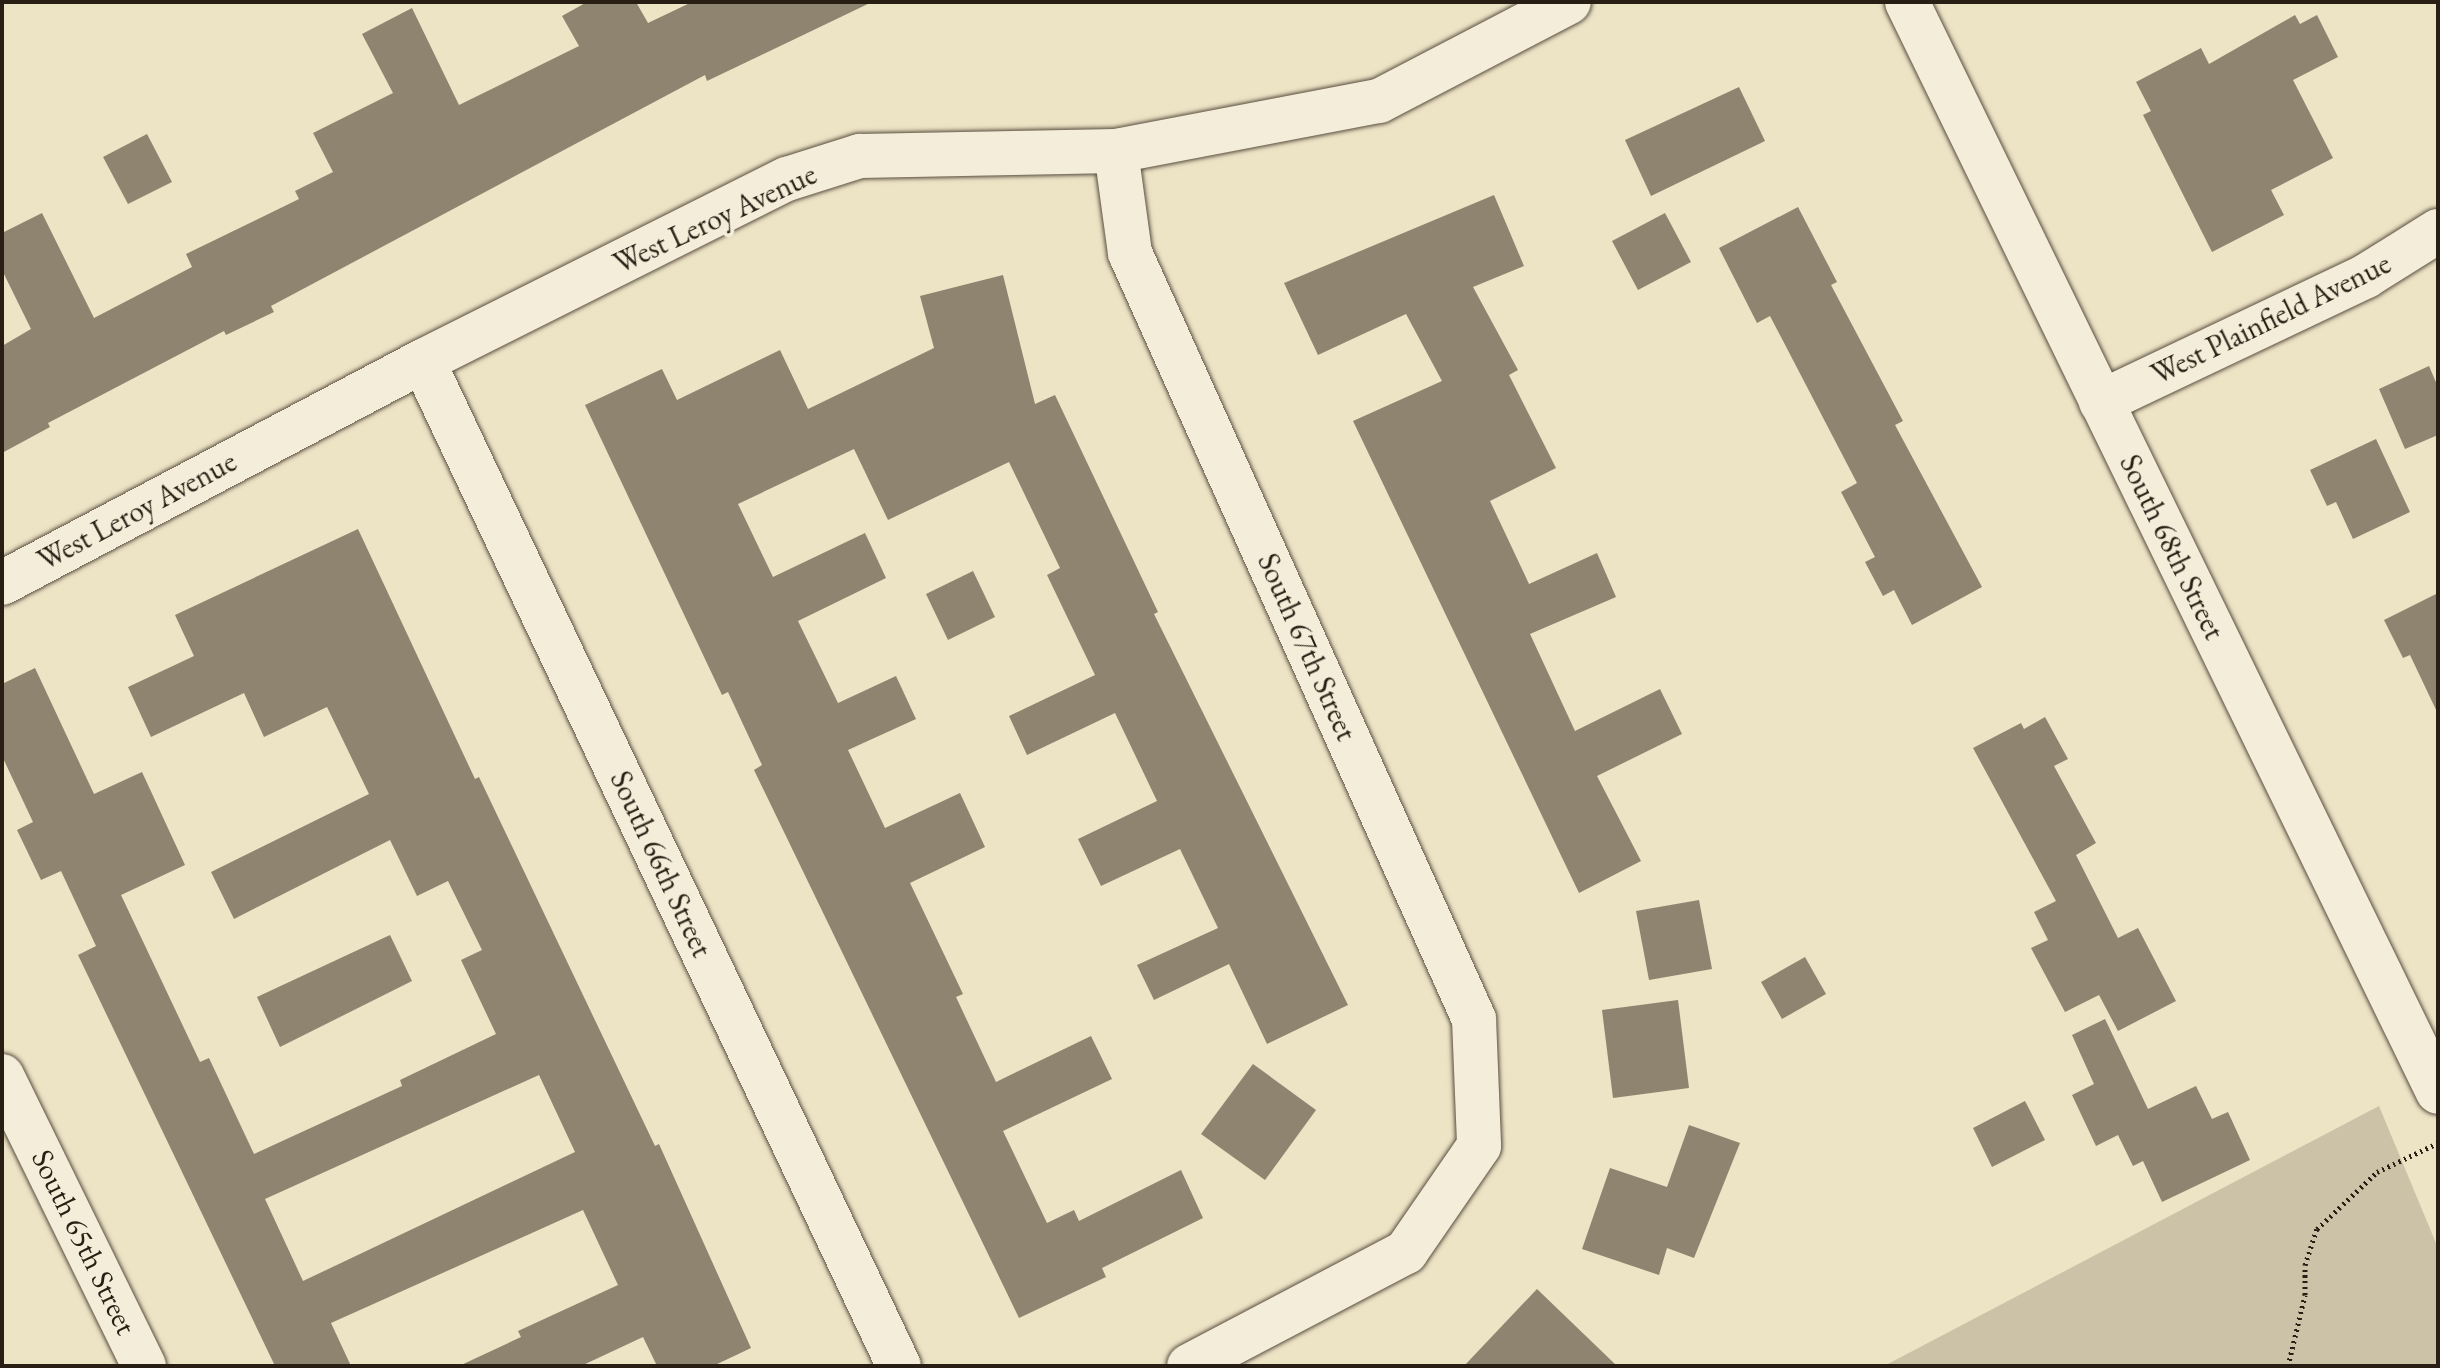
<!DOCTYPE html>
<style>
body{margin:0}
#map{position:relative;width:2440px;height:1368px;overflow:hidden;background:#ede3c5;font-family:"EB Garamond",serif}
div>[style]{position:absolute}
.green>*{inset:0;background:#ccc2a7}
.building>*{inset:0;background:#8f8470}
.path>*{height:5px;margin-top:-2.5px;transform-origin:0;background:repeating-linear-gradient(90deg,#291e14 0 2px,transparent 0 6px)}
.roads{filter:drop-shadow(0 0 2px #5a4f40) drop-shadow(0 0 2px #5a4f40)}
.street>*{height:44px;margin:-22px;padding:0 22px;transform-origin:22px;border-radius:22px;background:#f3edd9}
.secondary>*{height:44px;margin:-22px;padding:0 22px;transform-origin:22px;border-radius:22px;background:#f3edd9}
span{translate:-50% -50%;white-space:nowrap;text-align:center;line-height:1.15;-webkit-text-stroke:8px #f3edd9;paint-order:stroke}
.street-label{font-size:30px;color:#291e14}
.frame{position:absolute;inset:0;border:4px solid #291e14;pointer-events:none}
</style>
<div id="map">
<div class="green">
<div style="clip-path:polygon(2379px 1106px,2438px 1248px,2438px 1366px,1884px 1366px)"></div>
</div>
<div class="building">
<div style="clip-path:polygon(587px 2px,636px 2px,648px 23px,692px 2px,872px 2px,707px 81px,705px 75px,271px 306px,274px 312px,226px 335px,224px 331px,48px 423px,50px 427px,2px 453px,2px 346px,31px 329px,2px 270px,2px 233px,42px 213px,94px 318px,192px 267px,186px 254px,299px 199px,295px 191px,333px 172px,313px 133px,393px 93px,362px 34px,412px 8px,459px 105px,579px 46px,562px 16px)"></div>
<div style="clip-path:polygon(2295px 15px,2300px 24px,2317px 15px,2338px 57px,2293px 80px,2333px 158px,2271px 190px,2284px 215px,2212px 252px,2143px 115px,2151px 111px,2136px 82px,2201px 48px,2209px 64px)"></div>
<div style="clip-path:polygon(1739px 87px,1765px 141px,1651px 196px,1625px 140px)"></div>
<div style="clip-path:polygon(147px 134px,172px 182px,128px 204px,103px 157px)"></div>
<div style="clip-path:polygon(1494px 195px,1524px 266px,1473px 287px,1518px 370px,1509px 375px,1556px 468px,1490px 501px,1529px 584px,1597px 553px,1616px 597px,1530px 634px,1575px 731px,1660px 689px,1682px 734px,1597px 776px,1641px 861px,1579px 893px,1353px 421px,1442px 381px,1406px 314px,1318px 355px,1284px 283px)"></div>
<div style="clip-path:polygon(1798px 207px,1837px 282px,1831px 285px,1903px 421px,1895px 425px,1982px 587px,1912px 625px,1894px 590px,1883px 596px,1865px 562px,1875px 557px,1841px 492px,1857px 483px,1770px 316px,1757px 323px,1719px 248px)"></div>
<div style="clip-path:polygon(1665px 213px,1691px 262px,1638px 290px,1612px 241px)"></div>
<div style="clip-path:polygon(1003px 275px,1035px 404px,1055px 395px,1158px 612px,1154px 614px,1348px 1005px,1267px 1044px,1229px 964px,1154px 1000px,1137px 965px,1218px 928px,1180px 849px,1101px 886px,1078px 839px,1157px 801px,1115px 713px,1027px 755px,1009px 716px,1095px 675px,1047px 575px,1060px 568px,1009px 462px,888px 520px,854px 449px,738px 504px,773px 577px,865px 533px,886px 578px,798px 621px,838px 703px,896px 676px,916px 719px,848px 750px,885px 828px,960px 793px,985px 847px,910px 883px,963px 994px,956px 997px,996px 1082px,1091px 1036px,1112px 1079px,1003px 1131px,1047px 1223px,1074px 1210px,1079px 1221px,1181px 1170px,1203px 1218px,1102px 1268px,1106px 1277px,1019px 1318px,754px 770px,762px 765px,728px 692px,722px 695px,585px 405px,662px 369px,677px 400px,780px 350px,808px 409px,934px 348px,920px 296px)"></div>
<div style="clip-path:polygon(2429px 366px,2438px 387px,2438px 435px,2405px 449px,2379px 389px)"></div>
<div style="clip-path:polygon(2376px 439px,2410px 512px,2353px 539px,2336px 502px,2327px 506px,2310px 470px)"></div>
<div style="clip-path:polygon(evenodd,358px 529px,475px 779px,479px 777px,655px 1146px,659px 1144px,751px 1348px,713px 1366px,657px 1366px,643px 1337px,581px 1366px,459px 1366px,521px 1337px,518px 1331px,618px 1285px,583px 1210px,331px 1323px,351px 1366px,275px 1366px,78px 955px,96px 946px,61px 871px,41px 880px,17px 830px,33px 822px,2px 756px,2px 684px,35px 668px,94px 794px,142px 772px,185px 865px,121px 895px,200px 1062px,209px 1058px,254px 1154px,402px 1086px,400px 1080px,496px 1034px,461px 960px,482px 950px,448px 881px,417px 896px,390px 840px,234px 919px,211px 872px,369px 794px,327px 707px,264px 737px,244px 693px,151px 737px,128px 687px,194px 656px,175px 615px,358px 529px,539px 1075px,575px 1152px,303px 1281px,265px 1199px,539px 1075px)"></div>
<div style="clip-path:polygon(973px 571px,995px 617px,948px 640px,926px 594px)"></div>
<div style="clip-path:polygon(2438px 593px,2438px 714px,2410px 655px,2403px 658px,2384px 620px)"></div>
<div style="clip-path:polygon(2045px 717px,2068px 759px,2054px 766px,2096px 843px,2076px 855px,2118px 938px,2138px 928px,2176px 1001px,2118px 1031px,2099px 995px,2065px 1012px,2031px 948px,2048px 940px,2034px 912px,2056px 901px,1973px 748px,2021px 723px,2024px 729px)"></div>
<div style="clip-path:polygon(1699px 900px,1712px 969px,1649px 980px,1636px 911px)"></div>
<div style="clip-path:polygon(390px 935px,412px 981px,280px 1047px,257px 997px)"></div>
<div style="clip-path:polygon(1805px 957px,1826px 994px,1782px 1019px,1761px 982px)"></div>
<div style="clip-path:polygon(1678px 1000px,1689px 1088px,1613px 1098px,1602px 1010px)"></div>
<div style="clip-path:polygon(2105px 1019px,2148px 1109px,2196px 1086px,2212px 1119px,2228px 1112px,2250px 1160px,2162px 1202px,2143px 1161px,2133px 1166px,2118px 1135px,2096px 1146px,2072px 1095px,2094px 1084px,2072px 1035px)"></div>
<div style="clip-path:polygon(1253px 1064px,1316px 1110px,1265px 1180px,1201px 1134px)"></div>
<div style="clip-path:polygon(2025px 1101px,2045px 1140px,1992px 1167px,1973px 1128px)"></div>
<div style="clip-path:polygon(1689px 1125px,1740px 1143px,1694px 1258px,1667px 1248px,1659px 1275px,1582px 1249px,1610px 1168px,1667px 1187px)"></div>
<div style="clip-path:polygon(1537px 1289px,1617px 1366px,1464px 1366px)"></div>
</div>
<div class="path">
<div style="left:2288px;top:1366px;width:73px;rotate:-76.5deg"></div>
<div style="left:2305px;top:1295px;width:30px;rotate:-90deg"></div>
<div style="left:2305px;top:1265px;width:38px;rotate:-72deg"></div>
<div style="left:2317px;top:1229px;width:83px;rotate:-43.5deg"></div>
<div style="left:2377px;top:1172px;width:68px;rotate:-25.4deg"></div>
</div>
<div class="roads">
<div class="street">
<div style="left:1116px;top:151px;width:103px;rotate:82.2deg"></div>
<div style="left:1130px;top:253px;width:840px;rotate:65.82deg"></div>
<div style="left:1474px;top:1019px;width:127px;rotate:87.7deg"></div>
<div style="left:1479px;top:1146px;width:129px;rotate:124.6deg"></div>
<div style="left:1406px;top:1252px;width:245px;rotate:152.3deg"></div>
<div style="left:423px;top:361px;width:1112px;rotate:64.66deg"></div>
<div style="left:2101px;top:402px;width:293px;rotate:-25.4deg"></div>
<div style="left:2366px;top:276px;width:85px;rotate:-32deg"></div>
<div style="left:2px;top:583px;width:476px;rotate:-27.8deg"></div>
<div style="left:423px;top:361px;width:407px;rotate:-26.6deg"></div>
<div style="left:787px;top:179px;width:77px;rotate:-17.5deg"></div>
<div style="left:860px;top:156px;width:256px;rotate:-1.1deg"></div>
<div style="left:1116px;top:151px;width:268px;rotate:-10.8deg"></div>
<div style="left:1379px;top:101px;width:214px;rotate:-27.5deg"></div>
<div style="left:2px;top:1076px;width:323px;rotate:63.9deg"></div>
</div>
<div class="secondary">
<div style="left:1907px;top:2px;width:1212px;rotate:64.03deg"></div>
</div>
</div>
<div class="street-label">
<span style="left:715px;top:219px;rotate:-25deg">West Leroy Avenue</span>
<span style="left:2271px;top:319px;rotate:-26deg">West Plainfield Avenue</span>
<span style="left:137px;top:511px;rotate:-28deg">West Leroy Avenue</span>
<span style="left:2172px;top:547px;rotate:64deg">South 68th Street</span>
<span style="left:1307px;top:647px;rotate:66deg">South 67th Street</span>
<span style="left:661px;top:864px;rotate:65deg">South 66th Street</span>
<span style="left:84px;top:1242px;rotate:64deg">South 65th Street</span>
</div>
<div class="frame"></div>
</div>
